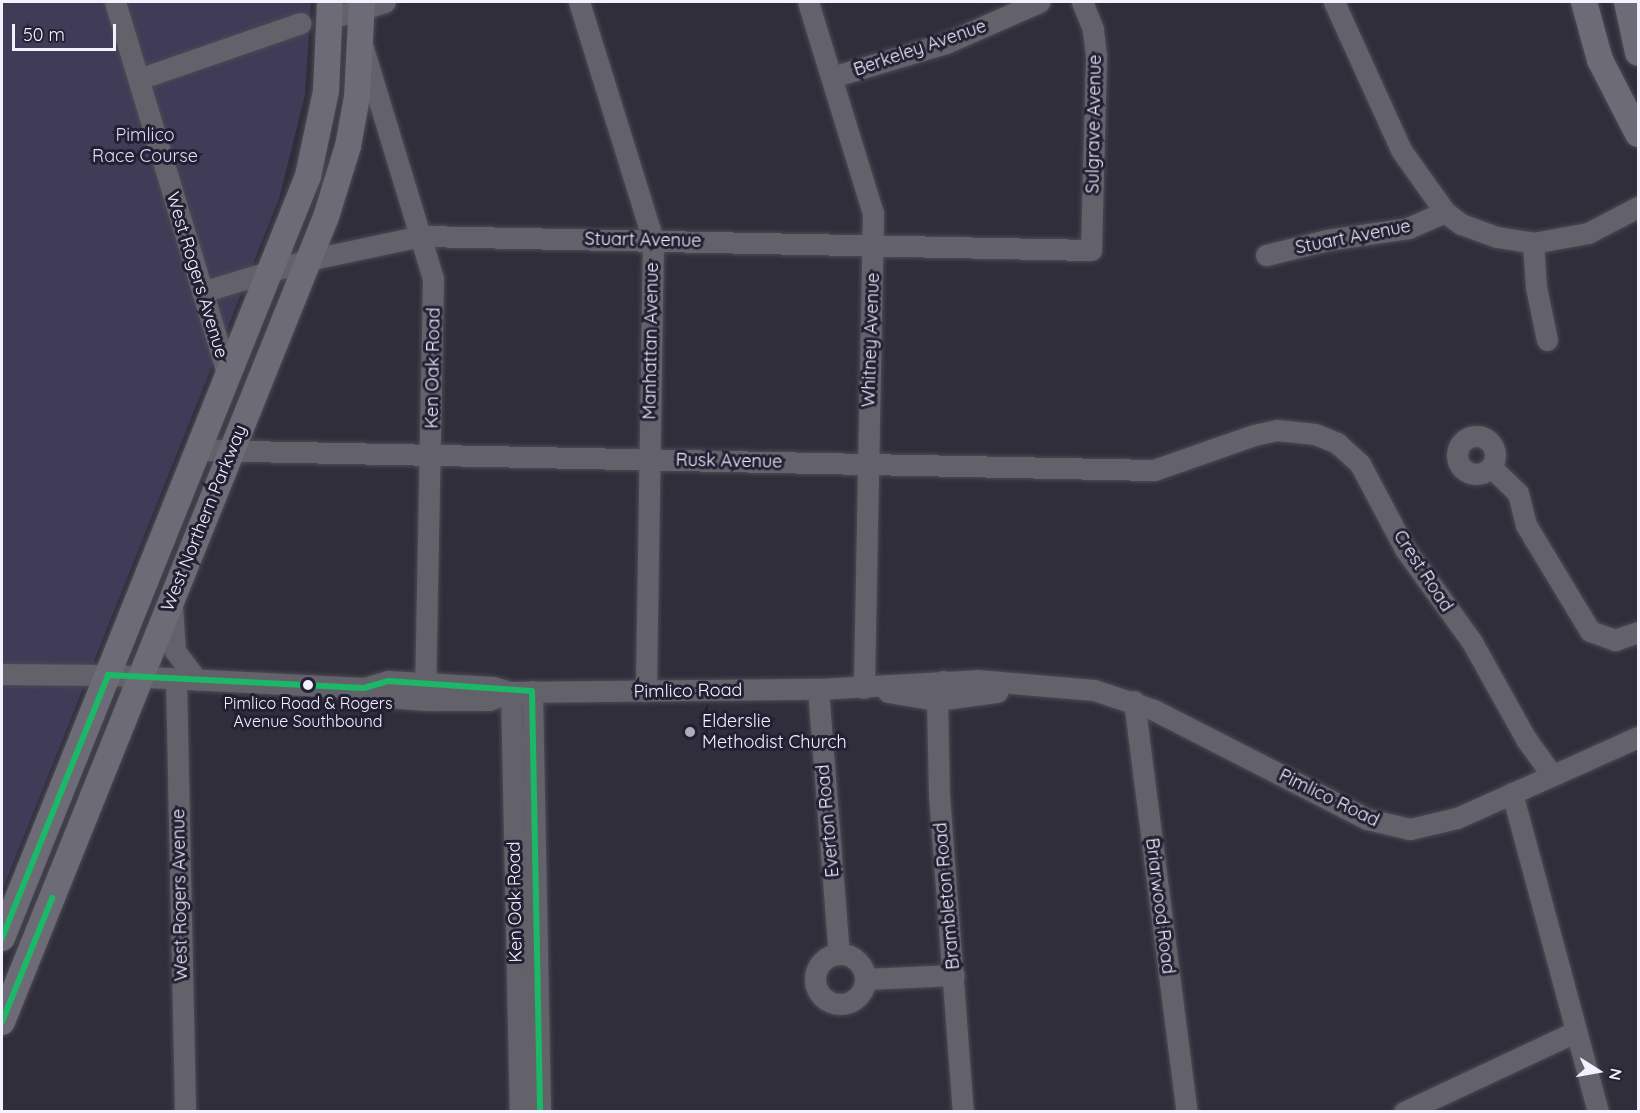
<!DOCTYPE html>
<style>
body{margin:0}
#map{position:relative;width:1640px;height:1113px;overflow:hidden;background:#302e3a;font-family:Quicksand,sans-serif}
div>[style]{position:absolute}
.green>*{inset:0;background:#403b57}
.roads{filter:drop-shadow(0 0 2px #4c4a55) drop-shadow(0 0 2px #4c4a55)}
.minor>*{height:21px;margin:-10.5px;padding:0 10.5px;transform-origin:10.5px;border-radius:10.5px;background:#63626a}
.minor>.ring{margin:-10.5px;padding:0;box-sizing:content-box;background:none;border:21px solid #63626a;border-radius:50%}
.major>*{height:26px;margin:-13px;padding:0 13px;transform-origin:13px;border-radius:13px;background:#6c6b76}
.bus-1>*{height:6px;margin:-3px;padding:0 3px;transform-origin:3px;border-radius:3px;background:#1ab867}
.dots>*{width:16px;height:16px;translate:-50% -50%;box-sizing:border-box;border:3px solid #232033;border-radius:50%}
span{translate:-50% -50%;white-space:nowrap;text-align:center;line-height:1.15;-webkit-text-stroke:6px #232033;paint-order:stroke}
.bus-label{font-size:16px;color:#f3f1ff}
.street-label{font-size:18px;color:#f3f1ff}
.park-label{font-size:18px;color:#dfdcfb}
.poi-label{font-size:18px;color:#f3f1ff}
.left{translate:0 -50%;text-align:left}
.frame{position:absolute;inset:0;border:3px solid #f3f1ff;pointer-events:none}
.north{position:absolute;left:1568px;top:1041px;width:60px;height:60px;-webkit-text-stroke:4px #232033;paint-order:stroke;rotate:101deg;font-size:16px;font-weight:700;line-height:24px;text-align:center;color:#f3f1ff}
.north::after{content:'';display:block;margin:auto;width:21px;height:27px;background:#f3f1ff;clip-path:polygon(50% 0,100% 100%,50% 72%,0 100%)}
.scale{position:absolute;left:12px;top:24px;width:104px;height:27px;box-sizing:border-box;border:3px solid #f3f1ff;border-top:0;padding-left:8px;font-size:18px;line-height:21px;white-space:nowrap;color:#f3f1ff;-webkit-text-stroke:4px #232033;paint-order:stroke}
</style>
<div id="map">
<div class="green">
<div style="clip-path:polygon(2px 2px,311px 2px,305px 95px,279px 199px,2px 891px)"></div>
</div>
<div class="roads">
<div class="minor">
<div style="left:115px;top:2px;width:391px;rotate:73.2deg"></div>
<div style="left:579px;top:2px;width:249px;rotate:72.7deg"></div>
<div style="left:653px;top:240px;width:451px;rotate:90.9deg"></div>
<div style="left:808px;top:2px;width:221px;rotate:72.9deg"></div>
<div style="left:873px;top:213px;width:475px;rotate:91.1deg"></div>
<div style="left:1334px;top:2px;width:162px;rotate:65.6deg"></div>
<div style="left:1401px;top:150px;width:76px;rotate:54.6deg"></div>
<div style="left:1445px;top:212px;width:20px;rotate:37deg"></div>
<div style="left:1461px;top:224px;width:38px;rotate:20deg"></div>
<div style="left:1497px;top:237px;width:36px;rotate:9deg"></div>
<div style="left:1533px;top:243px;width:56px;rotate:-10.3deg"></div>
<div style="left:1588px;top:233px;width:56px;rotate:-27.5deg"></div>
<div style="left:331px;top:18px;width:56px;rotate:-16.5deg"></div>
<div style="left:363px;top:48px;width:240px;rotate:73.1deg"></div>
<div style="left:433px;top:278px;width:405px;rotate:91.1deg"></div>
<div style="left:425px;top:683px;width:20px;rotate:60deg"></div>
<div style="left:832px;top:77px;width:119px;rotate:-16.6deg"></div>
<div style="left:946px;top:43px;width:102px;rotate:-23.8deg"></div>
<div style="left:139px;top:79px;width:171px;rotate:-19.1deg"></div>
<div style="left:1533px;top:243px;width:44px;rotate:86.1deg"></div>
<div style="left:1536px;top:287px;width:54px;rotate:78.3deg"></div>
<div style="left:1266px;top:255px;width:63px;rotate:-13.8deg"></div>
<div style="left:1327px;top:240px;width:82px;rotate:-8.4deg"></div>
<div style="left:1408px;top:228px;width:40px;rotate:-23.4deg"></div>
<div style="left:202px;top:292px;width:111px;rotate:-16.8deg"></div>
<div style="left:308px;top:260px;width:116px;rotate:-11.9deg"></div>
<div style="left:422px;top:236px;width:669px;rotate:1.2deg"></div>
<div style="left:1091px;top:250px;width:195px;rotate:-88.5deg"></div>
<div style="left:1096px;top:55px;width:26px;rotate:-97deg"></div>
<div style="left:1093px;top:29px;width:29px;rotate:-112deg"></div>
<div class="ring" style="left:1457px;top:436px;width:17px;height:17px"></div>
<div style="left:198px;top:450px;width:956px;rotate:1.2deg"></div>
<div style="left:1154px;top:470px;width:106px;rotate:-19.3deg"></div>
<div style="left:1254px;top:435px;width:24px;rotate:-12deg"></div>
<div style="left:1277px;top:430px;width:38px;rotate:6deg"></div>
<div style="left:1315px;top:434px;width:24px;rotate:22deg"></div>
<div style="left:1337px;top:443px;width:31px;rotate:42deg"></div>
<div style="left:1360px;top:464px;width:96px;rotate:62.1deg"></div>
<div style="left:1405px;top:549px;width:115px;rotate:54.2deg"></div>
<div style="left:1472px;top:642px;width:111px;rotate:60.9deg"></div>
<div style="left:1526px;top:739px;width:44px;rotate:54.2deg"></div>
<div style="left:1491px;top:467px;width:37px;rotate:44deg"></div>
<div style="left:1518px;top:493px;width:33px;rotate:76deg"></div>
<div style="left:1526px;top:525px;width:124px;rotate:58.9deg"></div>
<div style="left:1590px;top:631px;width:27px;rotate:20deg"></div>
<div style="left:1615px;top:640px;width:24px;rotate:-19deg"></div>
<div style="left:172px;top:605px;width:46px;rotate:86.3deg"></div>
<div style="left:175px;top:651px;width:36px;rotate:53deg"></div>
<div style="left:2px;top:674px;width:106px;rotate:0.5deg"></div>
<div style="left:108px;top:675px;width:256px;rotate:2.9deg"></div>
<div style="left:364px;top:688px;width:25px;rotate:-16deg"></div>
<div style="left:388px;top:681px;width:105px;rotate:3.3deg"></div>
<div style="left:493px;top:687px;width:19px;rotate:16deg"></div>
<div style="left:511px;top:692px;width:307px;rotate:-0.6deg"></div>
<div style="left:818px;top:689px;width:159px;rotate:-3.2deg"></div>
<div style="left:977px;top:680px;width:117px;rotate:4.9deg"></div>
<div style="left:1094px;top:690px;width:63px;rotate:18.4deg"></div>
<div style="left:1154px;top:710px;width:239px;rotate:27.1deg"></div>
<div style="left:1367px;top:819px;width:44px;rotate:13.1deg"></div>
<div style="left:1410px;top:829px;width:48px;rotate:-13.2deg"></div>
<div style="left:1457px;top:818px;width:198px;rotate:-24.1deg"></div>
<div style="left:176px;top:679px;width:433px;rotate:88.8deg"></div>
<div style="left:943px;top:681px;width:20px;rotate:108deg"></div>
<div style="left:937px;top:700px;width:95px;rotate:88.8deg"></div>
<div style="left:939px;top:795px;width:318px;rotate:85.7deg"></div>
<div style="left:364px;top:688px;width:25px;rotate:21deg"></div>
<div style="left:387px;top:697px;width:40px;rotate:4.3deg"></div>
<div style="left:427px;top:700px;width:62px"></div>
<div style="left:489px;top:700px;width:14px;rotate:-21deg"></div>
<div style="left:818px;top:689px;width:266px;rotate:85.5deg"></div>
<div style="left:532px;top:691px;width:421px;rotate:88.9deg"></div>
<div style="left:511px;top:692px;width:420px;rotate:88.8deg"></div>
<div style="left:888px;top:692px;width:50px;rotate:9.3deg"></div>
<div style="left:937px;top:700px;width:61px;rotate:-7.6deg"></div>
<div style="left:1134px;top:701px;width:414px;rotate:82.7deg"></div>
<div style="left:1512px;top:793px;width:330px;rotate:74.9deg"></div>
<div class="ring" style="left:815px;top:954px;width:29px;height:29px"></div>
<div style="left:865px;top:979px;width:89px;rotate:-2.6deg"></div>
<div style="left:1404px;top:1112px;width:189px;rotate:-25.1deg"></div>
</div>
<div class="major">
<div style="left:1584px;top:2px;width:60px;rotate:74.6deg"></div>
<div style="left:1600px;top:60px;width:83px;rotate:62.8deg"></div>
<div style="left:1627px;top:2px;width:52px;rotate:77.8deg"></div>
<div style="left:2px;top:938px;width:821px;rotate:-68.12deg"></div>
<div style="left:308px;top:176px;width:87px;rotate:-78deg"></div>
<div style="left:326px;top:91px;width:89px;rotate:-87.4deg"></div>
<div style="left:2px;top:1022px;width:868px;rotate:-68.08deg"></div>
<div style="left:326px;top:217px;width:74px;rotate:-72.8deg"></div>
<div style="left:348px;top:146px;width:50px;rotate:-79.6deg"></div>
<div style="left:357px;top:97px;width:95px;rotate:-87deg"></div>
</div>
</div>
<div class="bus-1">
<div style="left:2px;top:938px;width:284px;rotate:-68deg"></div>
<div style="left:108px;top:675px;width:256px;rotate:2.9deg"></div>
<div style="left:364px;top:688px;width:25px;rotate:-16deg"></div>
<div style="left:388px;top:681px;width:144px;rotate:4deg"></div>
<div style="left:532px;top:691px;width:421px;rotate:88.9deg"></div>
<div style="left:2px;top:1022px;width:134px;rotate:-68deg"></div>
</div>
<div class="dots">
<div style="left:308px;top:685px;background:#f3f1ff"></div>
<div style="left:690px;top:732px;background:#afadba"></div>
</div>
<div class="bus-label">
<span style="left:308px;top:712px">Pimlico Road &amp; Rogers<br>Avenue Southbound</span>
</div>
<div class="street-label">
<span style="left:920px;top:48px;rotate:-19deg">Berkeley Avenue</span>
<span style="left:1094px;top:124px;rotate:-89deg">Sulgrave Avenue</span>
<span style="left:1353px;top:237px;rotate:-11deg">Stuart Avenue</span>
<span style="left:643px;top:240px;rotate:1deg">Stuart Avenue</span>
<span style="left:197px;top:275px;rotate:73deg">West Rogers Avenue</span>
<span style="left:871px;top:340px;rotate:-88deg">Whitney Avenue</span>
<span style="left:651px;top:341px;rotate:-89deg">Manhattan Avenue</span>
<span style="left:433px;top:368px;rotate:-89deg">Ken Oak Road</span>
<span style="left:729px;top:461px;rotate:1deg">Rusk Avenue</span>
<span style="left:204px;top:518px;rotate:-68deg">West Northern Parkway</span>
<span style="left:1423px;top:571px;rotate:57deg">Crest Road</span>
<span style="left:688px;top:691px;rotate:-1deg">Pimlico Road</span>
<span style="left:1329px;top:798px;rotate:26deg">Pimlico Road</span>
<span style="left:828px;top:821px;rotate:-95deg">Everton Road</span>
<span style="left:180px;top:895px;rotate:-91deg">West Rogers Avenue</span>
<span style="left:947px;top:896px;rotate:-95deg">Brambleton Road</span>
<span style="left:515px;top:902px;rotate:-91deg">Ken Oak Road</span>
<span style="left:1160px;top:906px;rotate:83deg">Briarwood Road</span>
</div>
<div class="park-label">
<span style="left:145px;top:146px">Pimlico<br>Race Course</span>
</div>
<div class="poi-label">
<span class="left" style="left:702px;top:732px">Elderslie<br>Methodist Church</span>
</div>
<div class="frame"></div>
<div class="north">N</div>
<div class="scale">50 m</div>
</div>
